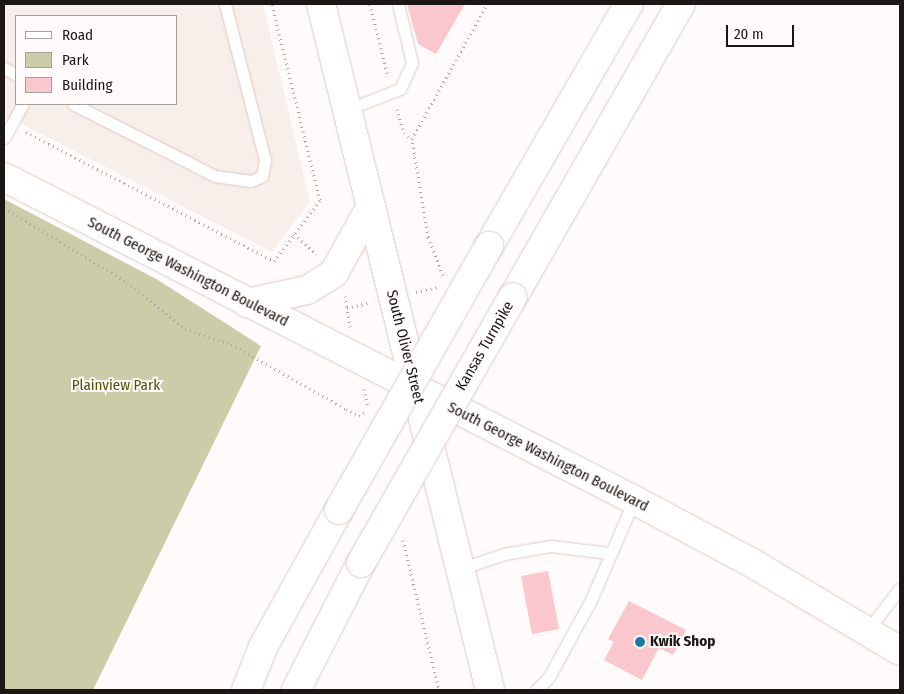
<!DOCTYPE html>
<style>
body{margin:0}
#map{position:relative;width:904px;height:694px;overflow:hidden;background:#fefbfa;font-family:"Fira Sans Condensed",sans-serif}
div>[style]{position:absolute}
.built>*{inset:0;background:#f8eeea}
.green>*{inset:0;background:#cccda8}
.building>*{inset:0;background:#fbc7ce}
.path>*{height:3px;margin-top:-1.5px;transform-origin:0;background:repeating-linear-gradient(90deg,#aca8a7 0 1px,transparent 0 5px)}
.roads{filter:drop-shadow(0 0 1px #dbccc6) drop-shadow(0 0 1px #dbccc6)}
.lane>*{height:11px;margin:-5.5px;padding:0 5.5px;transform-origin:5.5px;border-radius:5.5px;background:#fff}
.secondary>*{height:28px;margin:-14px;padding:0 14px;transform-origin:14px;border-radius:14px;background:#fff}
.highway>*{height:28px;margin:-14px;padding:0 14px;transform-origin:14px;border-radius:14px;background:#fff}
.bridges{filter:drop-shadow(0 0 1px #dbccc6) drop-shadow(0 0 1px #dbccc6)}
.highway-bridge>*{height:28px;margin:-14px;padding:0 14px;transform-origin:14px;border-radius:14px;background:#fff}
.dots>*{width:14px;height:14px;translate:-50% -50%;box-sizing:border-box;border:2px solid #fefbfa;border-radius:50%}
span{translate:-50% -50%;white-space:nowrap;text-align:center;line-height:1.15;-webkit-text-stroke:4px #fefbfa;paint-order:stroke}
.street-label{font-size:15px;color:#1c1715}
.park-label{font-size:15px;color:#545309}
.poi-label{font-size:15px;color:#1c1715;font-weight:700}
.left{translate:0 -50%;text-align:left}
.frame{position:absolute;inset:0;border:5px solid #1c1715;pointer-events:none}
.legend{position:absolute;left:15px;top:15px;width:162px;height:90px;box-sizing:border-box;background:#fefbfa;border:1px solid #a4a09e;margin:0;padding:6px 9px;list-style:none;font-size:15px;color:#1c1715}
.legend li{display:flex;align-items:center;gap:10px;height:25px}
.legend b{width:25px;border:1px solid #a4a09e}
.scale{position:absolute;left:726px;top:25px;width:68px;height:22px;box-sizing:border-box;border:2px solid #1c1715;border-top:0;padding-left:6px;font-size:15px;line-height:18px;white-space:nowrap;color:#1c1715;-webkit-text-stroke:4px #fefbfa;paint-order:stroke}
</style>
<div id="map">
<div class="built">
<div style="clip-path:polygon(evenodd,4px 4px,263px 4px,310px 202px,272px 252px,4px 115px,4px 4px,16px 16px,176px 16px,176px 104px,16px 104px,16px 16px)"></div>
</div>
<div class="green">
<div style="clip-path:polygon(4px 199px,158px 280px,261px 346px,93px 690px,4px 690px)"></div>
</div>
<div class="building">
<div style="clip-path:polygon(407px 4px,465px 4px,436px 54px,418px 44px)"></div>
<div style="clip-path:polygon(548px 571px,559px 629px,532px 634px,521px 576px)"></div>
<div style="clip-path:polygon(629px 601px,686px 630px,673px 655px,659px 648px,642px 680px,604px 660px,614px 642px,608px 639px)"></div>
</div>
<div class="path">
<div style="left:370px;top:4px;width:72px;rotate:76.3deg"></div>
<div style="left:397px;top:109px;width:25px;rotate:74deg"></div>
<div style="left:404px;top:133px;width:10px;rotate:37deg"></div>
<div style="left:26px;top:132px;width:280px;rotate:27.5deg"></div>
<div style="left:274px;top:261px;width:76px;rotate:-53deg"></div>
<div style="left:320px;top:200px;width:202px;rotate:-103.8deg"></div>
<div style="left:4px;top:208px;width:144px;rotate:31deg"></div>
<div style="left:127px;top:282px;width:75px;rotate:39deg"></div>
<div style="left:185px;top:329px;width:48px;rotate:18.1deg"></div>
<div style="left:231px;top:344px;width:132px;rotate:29.5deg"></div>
<div style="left:346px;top:409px;width:15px;rotate:28deg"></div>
<div style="left:359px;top:416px;width:6px;rotate:-31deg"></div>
<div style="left:294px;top:234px;width:30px;rotate:42deg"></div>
<div style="left:443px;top:275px;width:41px;rotate:-111.5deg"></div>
<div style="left:428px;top:237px;width:99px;rotate:-99.3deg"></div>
<div style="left:412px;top:139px;width:154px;rotate:-60.9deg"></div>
<div style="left:416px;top:292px;width:22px;rotate:-13deg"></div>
<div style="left:345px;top:296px;width:12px;rotate:81deg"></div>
<div style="left:350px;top:327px;width:19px;rotate:-99deg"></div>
<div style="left:347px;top:308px;width:25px;rotate:-14deg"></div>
<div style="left:364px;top:389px;width:19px;rotate:78deg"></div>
<div style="left:403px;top:540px;width:154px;rotate:76.5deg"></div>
</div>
<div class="roads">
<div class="lane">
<div style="left:4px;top:68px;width:14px;rotate:30deg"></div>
<div style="left:73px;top:104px;width:159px;rotate:26.9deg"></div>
<div style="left:215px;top:176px;width:36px;rotate:8deg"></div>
<div style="left:251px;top:181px;width:12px;rotate:-24deg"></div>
<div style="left:262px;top:176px;width:16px;rotate:-79deg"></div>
<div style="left:265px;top:160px;width:161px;rotate:-104.4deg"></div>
<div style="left:346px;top:110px;width:58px;rotate:-21.3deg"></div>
<div style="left:400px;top:89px;width:29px;rotate:-65deg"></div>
<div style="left:412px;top:63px;width:61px;rotate:-103.3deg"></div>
<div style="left:4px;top:138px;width:39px;rotate:-61deg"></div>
<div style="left:459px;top:569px;width:47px;rotate:-18.4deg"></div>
<div style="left:504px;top:554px;width:48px;rotate:-9.7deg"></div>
<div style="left:551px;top:546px;width:58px;rotate:6.9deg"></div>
<div style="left:867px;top:631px;width:54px;rotate:-52.5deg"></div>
<div style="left:536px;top:690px;width:18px;rotate:-45deg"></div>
<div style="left:549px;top:677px;width:88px;rotate:-61.4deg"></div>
<div style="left:591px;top:600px;width:109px;rotate:-66.7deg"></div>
</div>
<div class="secondary">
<div style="left:321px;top:4px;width:707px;rotate:76.16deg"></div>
<div style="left:4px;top:177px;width:708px;rotate:27.14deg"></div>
<div style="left:634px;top:500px;width:134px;rotate:28.1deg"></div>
<div style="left:752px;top:563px;width:172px;rotate:30.7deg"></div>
<div style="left:247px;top:303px;width:61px;rotate:-12.2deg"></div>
<div style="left:307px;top:290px;width:32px;rotate:-32deg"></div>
<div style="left:334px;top:273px;width:74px;rotate:-61deg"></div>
</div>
<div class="highway">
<div style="left:489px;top:246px;width:280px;rotate:-60deg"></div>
<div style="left:513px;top:297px;width:338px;rotate:-60.2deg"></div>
<div style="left:246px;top:690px;width:46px;rotate:-68.4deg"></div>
<div style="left:263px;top:647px;width:157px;rotate:-61deg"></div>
<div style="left:296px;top:690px;width:143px;rotate:-62.9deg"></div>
</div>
</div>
<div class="bridges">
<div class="highway-bridge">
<div style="left:339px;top:510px;width:304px;rotate:-60.4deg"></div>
<div style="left:361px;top:563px;width:306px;rotate:-60.3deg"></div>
</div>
</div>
<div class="dots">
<div style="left:640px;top:642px;background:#1c78a6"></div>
</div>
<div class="street-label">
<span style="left:188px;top:272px;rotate:27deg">South George Washington Boulevard</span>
<span style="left:485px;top:346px;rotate:-60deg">Kansas Turnpike</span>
<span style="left:405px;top:347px;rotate:76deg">South Oliver Street</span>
<span style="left:548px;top:457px;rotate:27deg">South George Washington Boulevard</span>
</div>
<div class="park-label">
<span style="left:116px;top:386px">Plainview Park</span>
</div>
<div class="poi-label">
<span class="left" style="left:650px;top:642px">Kwik Shop</span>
</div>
<div class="frame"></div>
<ul class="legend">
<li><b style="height:6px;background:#fff"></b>Road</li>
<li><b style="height:14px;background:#cccda8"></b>Park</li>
<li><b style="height:14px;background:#fbc7ce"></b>Building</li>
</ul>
<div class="scale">20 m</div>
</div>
